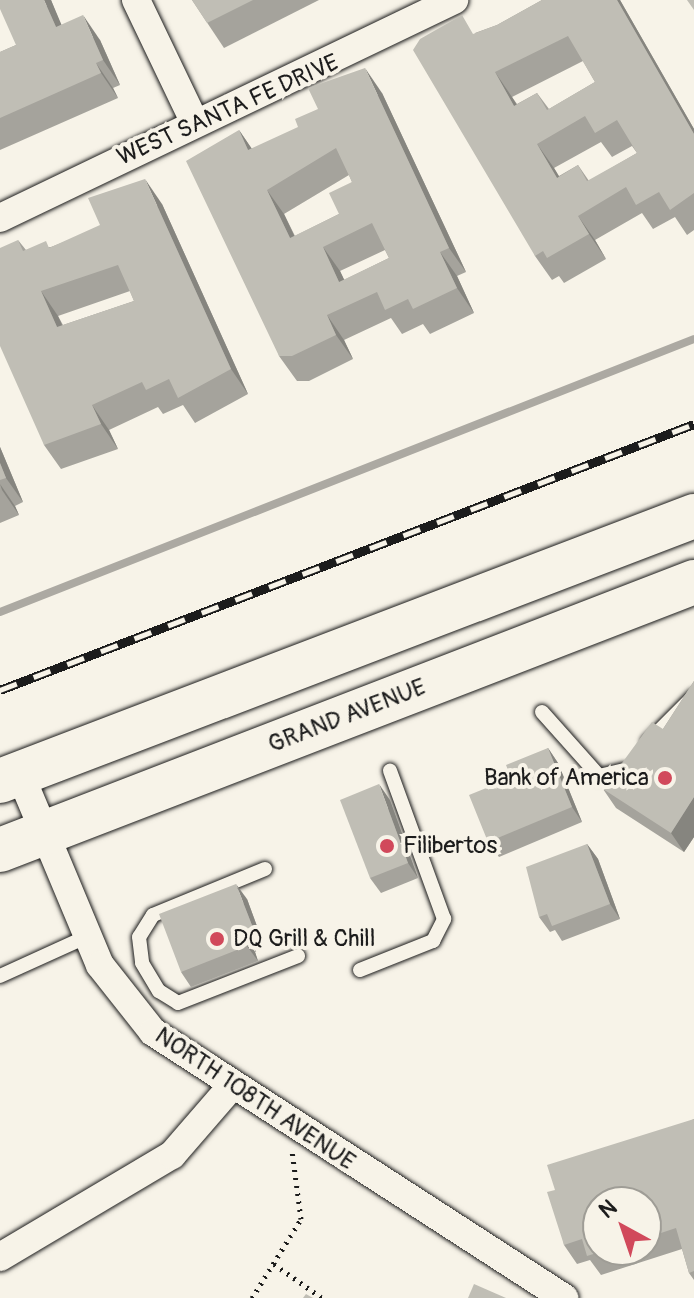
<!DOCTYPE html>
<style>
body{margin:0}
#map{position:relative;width:694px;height:1298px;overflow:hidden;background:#f7f3e8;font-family:Pangolin,sans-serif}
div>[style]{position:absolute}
.stream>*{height:8px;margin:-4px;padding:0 4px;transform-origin:4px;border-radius:4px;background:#aca9a2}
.path>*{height:5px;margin-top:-2.5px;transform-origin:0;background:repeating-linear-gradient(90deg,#1c1c1c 0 2px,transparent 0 8px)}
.roads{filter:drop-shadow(0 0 2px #1c1c1c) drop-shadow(0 0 2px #1c1c1c)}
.lane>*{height:14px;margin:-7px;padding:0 7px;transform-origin:7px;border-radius:7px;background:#f7f3e8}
.street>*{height:28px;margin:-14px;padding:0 14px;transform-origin:14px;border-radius:14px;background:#f7f3e8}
.highway>*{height:44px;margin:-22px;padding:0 22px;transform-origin:22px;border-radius:22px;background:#f7f3e8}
.rail>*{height:9px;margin-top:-4.5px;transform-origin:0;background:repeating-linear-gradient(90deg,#f7f3e8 0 18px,#1c1c1c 0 36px);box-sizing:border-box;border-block:2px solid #1c1c1c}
.wall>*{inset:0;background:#a5a39c}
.shaded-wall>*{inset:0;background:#86857f}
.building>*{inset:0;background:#c0beb5}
.dots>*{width:22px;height:22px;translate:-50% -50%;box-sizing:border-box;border:4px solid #f7f3e8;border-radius:50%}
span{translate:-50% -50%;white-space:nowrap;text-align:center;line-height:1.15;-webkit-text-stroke:8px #f7f3e8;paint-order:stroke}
.street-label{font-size:24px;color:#1c1c1c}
.poi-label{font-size:24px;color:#1c1c1c}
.right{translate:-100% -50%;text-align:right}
.left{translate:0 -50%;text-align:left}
.north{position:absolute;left:582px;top:1186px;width:80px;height:80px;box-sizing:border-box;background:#f7f3e8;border:2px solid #9f9d96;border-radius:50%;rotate:320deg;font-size:22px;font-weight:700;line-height:32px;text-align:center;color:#1c1c1c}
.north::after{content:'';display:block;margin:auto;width:28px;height:36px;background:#d1495b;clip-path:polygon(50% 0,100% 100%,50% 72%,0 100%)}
</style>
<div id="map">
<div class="stream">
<div style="left:0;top:612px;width:746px;rotate:-21.47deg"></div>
</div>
<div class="path">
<div style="left:274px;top:1264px;width:59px;rotate:35.3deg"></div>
<div style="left:252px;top:1298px;width:93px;rotate:-58.2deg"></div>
<div style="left:301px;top:1219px;width:69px;rotate:-97.5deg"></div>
</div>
<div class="roads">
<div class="lane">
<div style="left:542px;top:712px;width:86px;rotate:48.3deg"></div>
<div style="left:599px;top:776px;width:27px;rotate:-13deg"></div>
<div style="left:648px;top:742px;width:65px;rotate:-45deg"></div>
<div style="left:265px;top:869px;width:121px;rotate:157.7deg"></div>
<div style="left:153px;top:915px;width:26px;rotate:122deg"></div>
<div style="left:139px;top:937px;width:26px;rotate:83deg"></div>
<div style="left:142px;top:963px;width:33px;rotate:59deg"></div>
<div style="left:159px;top:991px;width:22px;rotate:32deg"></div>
<div style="left:178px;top:1003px;width:129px;rotate:-21.4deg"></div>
<div style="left:360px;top:970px;width:79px;rotate:-21.7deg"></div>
<div style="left:433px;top:941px;width:25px;rotate:-63deg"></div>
<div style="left:444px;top:919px;width:158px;rotate:-110deg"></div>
<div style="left:0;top:976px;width:94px;rotate:-24.4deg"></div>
</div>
<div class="street">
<div style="left:136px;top:0;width:136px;rotate:64.4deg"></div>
<div style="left:0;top:218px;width:504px;rotate:-25.65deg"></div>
<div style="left:20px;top:774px;width:207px;rotate:67.3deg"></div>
<div style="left:100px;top:965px;width:85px;rotate:51.7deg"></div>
<div style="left:153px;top:1032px;width:490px;rotate:32.9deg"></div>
<div style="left:0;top:1257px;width:200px;rotate:-30.7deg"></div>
<div style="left:172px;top:1155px;width:89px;rotate:-49.1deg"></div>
</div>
<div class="highway">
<div style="left:0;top:781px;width:743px;rotate:-20.9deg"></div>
<div style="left:0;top:850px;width:744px;rotate:-21.11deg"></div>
</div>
</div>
<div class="rail">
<div style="left:0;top:690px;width:743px;rotate:-20.97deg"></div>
</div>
<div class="wall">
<div style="clip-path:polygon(51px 0,61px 25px,100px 40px,120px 85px,113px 88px,118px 98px,0 150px,0 52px,16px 45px)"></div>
<div style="clip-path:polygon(192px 0,319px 0,224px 48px)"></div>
<div style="clip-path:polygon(evenodd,542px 0,620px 0,694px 129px,694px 230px,687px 235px,675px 217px,653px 229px,642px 213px,595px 240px,606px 259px,564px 283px,559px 276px,552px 280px,535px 256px,475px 33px,497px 25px,542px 0,583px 61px,595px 82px,549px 109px,537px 93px,517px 104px,512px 97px,583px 61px,542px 0,601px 142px,612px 157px,632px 146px,637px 153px,589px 181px,578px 165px,559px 176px,554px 168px,601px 142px)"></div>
<div style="clip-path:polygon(evenodd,382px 93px,466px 272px,457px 276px,474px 313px,430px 334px,423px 324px,402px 334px,391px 318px,344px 340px,353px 359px,309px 381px,297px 381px,279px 356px,239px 130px,252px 149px,382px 93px,349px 175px,352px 182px,339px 214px,295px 236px,284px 214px,349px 175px,382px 93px,385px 250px,389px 258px,344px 280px,340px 271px,385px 250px)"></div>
<div style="clip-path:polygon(evenodd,162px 204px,248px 394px,195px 423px,183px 405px,163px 414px,158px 407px,109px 430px,118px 449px,61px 469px,44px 445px,18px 240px,26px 250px,51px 247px,162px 204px,130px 291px,134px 301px,63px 325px,58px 316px,130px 291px)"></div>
<div style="clip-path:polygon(0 447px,23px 502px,15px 506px,19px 515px,0 523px)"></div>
<div style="clip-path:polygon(694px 681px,694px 837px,684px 852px,616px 808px,603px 789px,663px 729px)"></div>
<div style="clip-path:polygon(548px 748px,558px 763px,582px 822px,499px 857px,488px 842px,511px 778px)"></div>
<div style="clip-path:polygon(390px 800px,418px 878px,381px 893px,370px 878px)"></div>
<div style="clip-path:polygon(587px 844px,598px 859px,620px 919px,562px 941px,555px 930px,550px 932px,539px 917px)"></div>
<div style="clip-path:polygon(247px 899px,265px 948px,255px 952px,258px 961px,191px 987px,181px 972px)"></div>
<div style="clip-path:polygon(evenodd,694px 1119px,694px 1280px,689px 1273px,682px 1249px,601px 1275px,590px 1260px,577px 1264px,564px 1245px,555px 1190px,694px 1119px,646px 1202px,646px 1250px,598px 1250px,646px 1202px)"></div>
</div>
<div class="shaded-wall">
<div style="clip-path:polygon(44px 0,51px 0,73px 52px,56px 27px)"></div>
<div style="clip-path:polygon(617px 0,620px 0,694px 129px,694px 134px)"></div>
<div style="clip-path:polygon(83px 15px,100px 40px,120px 85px,103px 60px)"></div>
<div style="clip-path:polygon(96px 63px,113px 88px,118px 98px,101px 73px)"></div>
<div style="clip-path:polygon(365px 68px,382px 93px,466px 272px,449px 248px)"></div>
<div style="clip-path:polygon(495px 72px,512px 97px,532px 130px,514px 106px)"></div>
<div style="clip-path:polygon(239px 130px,256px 155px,248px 150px)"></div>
<div style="clip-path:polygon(537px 144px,554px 168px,574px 202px,557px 178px)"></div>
<div style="clip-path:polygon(145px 179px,162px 204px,248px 394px,231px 369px)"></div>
<div style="clip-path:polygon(267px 190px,284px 214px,307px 263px,290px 238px)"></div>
<div style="clip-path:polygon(578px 216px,595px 240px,606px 259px,589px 234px)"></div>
<div style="clip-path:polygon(323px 247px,340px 271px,355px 302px,339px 282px)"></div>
<div style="clip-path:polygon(440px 252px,457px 276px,474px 313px,457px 288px)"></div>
<div style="clip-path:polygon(41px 291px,58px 316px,74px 352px,57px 327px)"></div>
<div style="clip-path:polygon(327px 315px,344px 340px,353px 359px,336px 335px)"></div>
<div style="clip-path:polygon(92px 405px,109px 430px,118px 449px,101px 424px)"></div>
<div style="clip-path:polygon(0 447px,23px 502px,6px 478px,0 463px)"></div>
<div style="clip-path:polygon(0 484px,15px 506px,19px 515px,2px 490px)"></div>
<div style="clip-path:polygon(548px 748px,558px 763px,582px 822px,572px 807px)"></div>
<div style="clip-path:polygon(379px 784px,390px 800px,418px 878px,408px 863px)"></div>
<div style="clip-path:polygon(694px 797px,694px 837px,684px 852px,671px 833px)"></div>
<div style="clip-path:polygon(587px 844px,598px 859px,620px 919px,610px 904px)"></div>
<div style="clip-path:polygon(236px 884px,247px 899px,265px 948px,255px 933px)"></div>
<div style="clip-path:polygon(244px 937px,255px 952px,258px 961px,247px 946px)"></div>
</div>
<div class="building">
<div style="clip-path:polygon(0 0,44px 0,56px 27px,83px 15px,103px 60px,96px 63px,101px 73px,0 118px,0 52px,16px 45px,0 9px)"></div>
<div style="clip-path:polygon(192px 0,253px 0,207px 23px)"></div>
<div style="clip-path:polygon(evenodd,542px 0,617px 0,694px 134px,694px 193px,670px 210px,659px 192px,636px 205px,626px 187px,578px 216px,589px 234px,547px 258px,543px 251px,535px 256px,413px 50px,420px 39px,462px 15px,473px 34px,497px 25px,542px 0,568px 36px,595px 82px,547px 110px,537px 93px,514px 106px,495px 72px,568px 36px,542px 0,585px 116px,595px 133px,617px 120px,637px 153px,587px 181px,578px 165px,557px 178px,537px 144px,585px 116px)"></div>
<div style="clip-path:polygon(687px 0,694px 0,694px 10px)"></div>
<div style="clip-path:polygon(evenodd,365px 68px,449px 248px,440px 252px,457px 288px,413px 309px,408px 299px,385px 310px,377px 292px,327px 315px,336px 335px,292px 356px,279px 356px,186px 161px,239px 130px,248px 150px,298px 127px,295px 119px,318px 109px,308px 88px,365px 68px,336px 148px,352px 182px,329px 193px,339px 214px,290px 238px,267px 190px,336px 148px,365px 68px,372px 223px,389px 258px,339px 282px,323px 247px,372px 223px)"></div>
<div style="clip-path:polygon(evenodd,145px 179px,231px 369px,178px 398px,169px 379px,146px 390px,142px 382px,92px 405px,101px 424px,44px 445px,0 346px,0 248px,18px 240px,23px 251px,46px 241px,49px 248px,100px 225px,88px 198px,145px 179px,118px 265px,134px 301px,57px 327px,41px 291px,118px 265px)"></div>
<div style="clip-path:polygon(0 463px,6px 478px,0 480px)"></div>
<div style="clip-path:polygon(694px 681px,694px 797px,671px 833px,603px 789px,652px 722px,663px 729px)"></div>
<div style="clip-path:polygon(548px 748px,572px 807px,488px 842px,469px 795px,511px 778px,506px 765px)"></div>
<div style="clip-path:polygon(379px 784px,408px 863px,370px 878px,340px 800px)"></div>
<div style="clip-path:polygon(587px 844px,610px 904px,552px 926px,547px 914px,539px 917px,526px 867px)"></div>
<div style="clip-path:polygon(236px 884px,255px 933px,244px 937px,247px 946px,181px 972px,159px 914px)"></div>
<div style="clip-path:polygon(694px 1119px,694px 1271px,689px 1273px,676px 1228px,646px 1238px,646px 1202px,598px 1202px,598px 1250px,606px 1250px,587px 1256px,582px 1239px,564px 1245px,547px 1192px,555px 1190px,547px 1165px)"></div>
<div style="clip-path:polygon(474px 1284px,506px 1298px,468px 1298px)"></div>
<div style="clip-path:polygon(306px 1294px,313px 1298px,303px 1298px)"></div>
</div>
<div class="dots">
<div style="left:665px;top:778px;background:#d1495b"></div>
<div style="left:387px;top:846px;background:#d1495b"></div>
<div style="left:217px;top:939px;background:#d1495b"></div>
</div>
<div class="street-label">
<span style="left:228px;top:110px;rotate:-24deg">WEST SANTA FE DRIVE</span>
<span style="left:347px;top:716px;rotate:-21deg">GRAND AVENUE</span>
<span style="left:255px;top:1099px;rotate:34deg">NORTH 108TH AVENUE</span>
</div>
<div class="poi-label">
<span class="right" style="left:649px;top:778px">Bank of America</span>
<span class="left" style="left:403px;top:846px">Filibertos</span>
<span class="left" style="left:233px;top:939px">DQ Grill &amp; Chill</span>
</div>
<div class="north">N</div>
</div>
